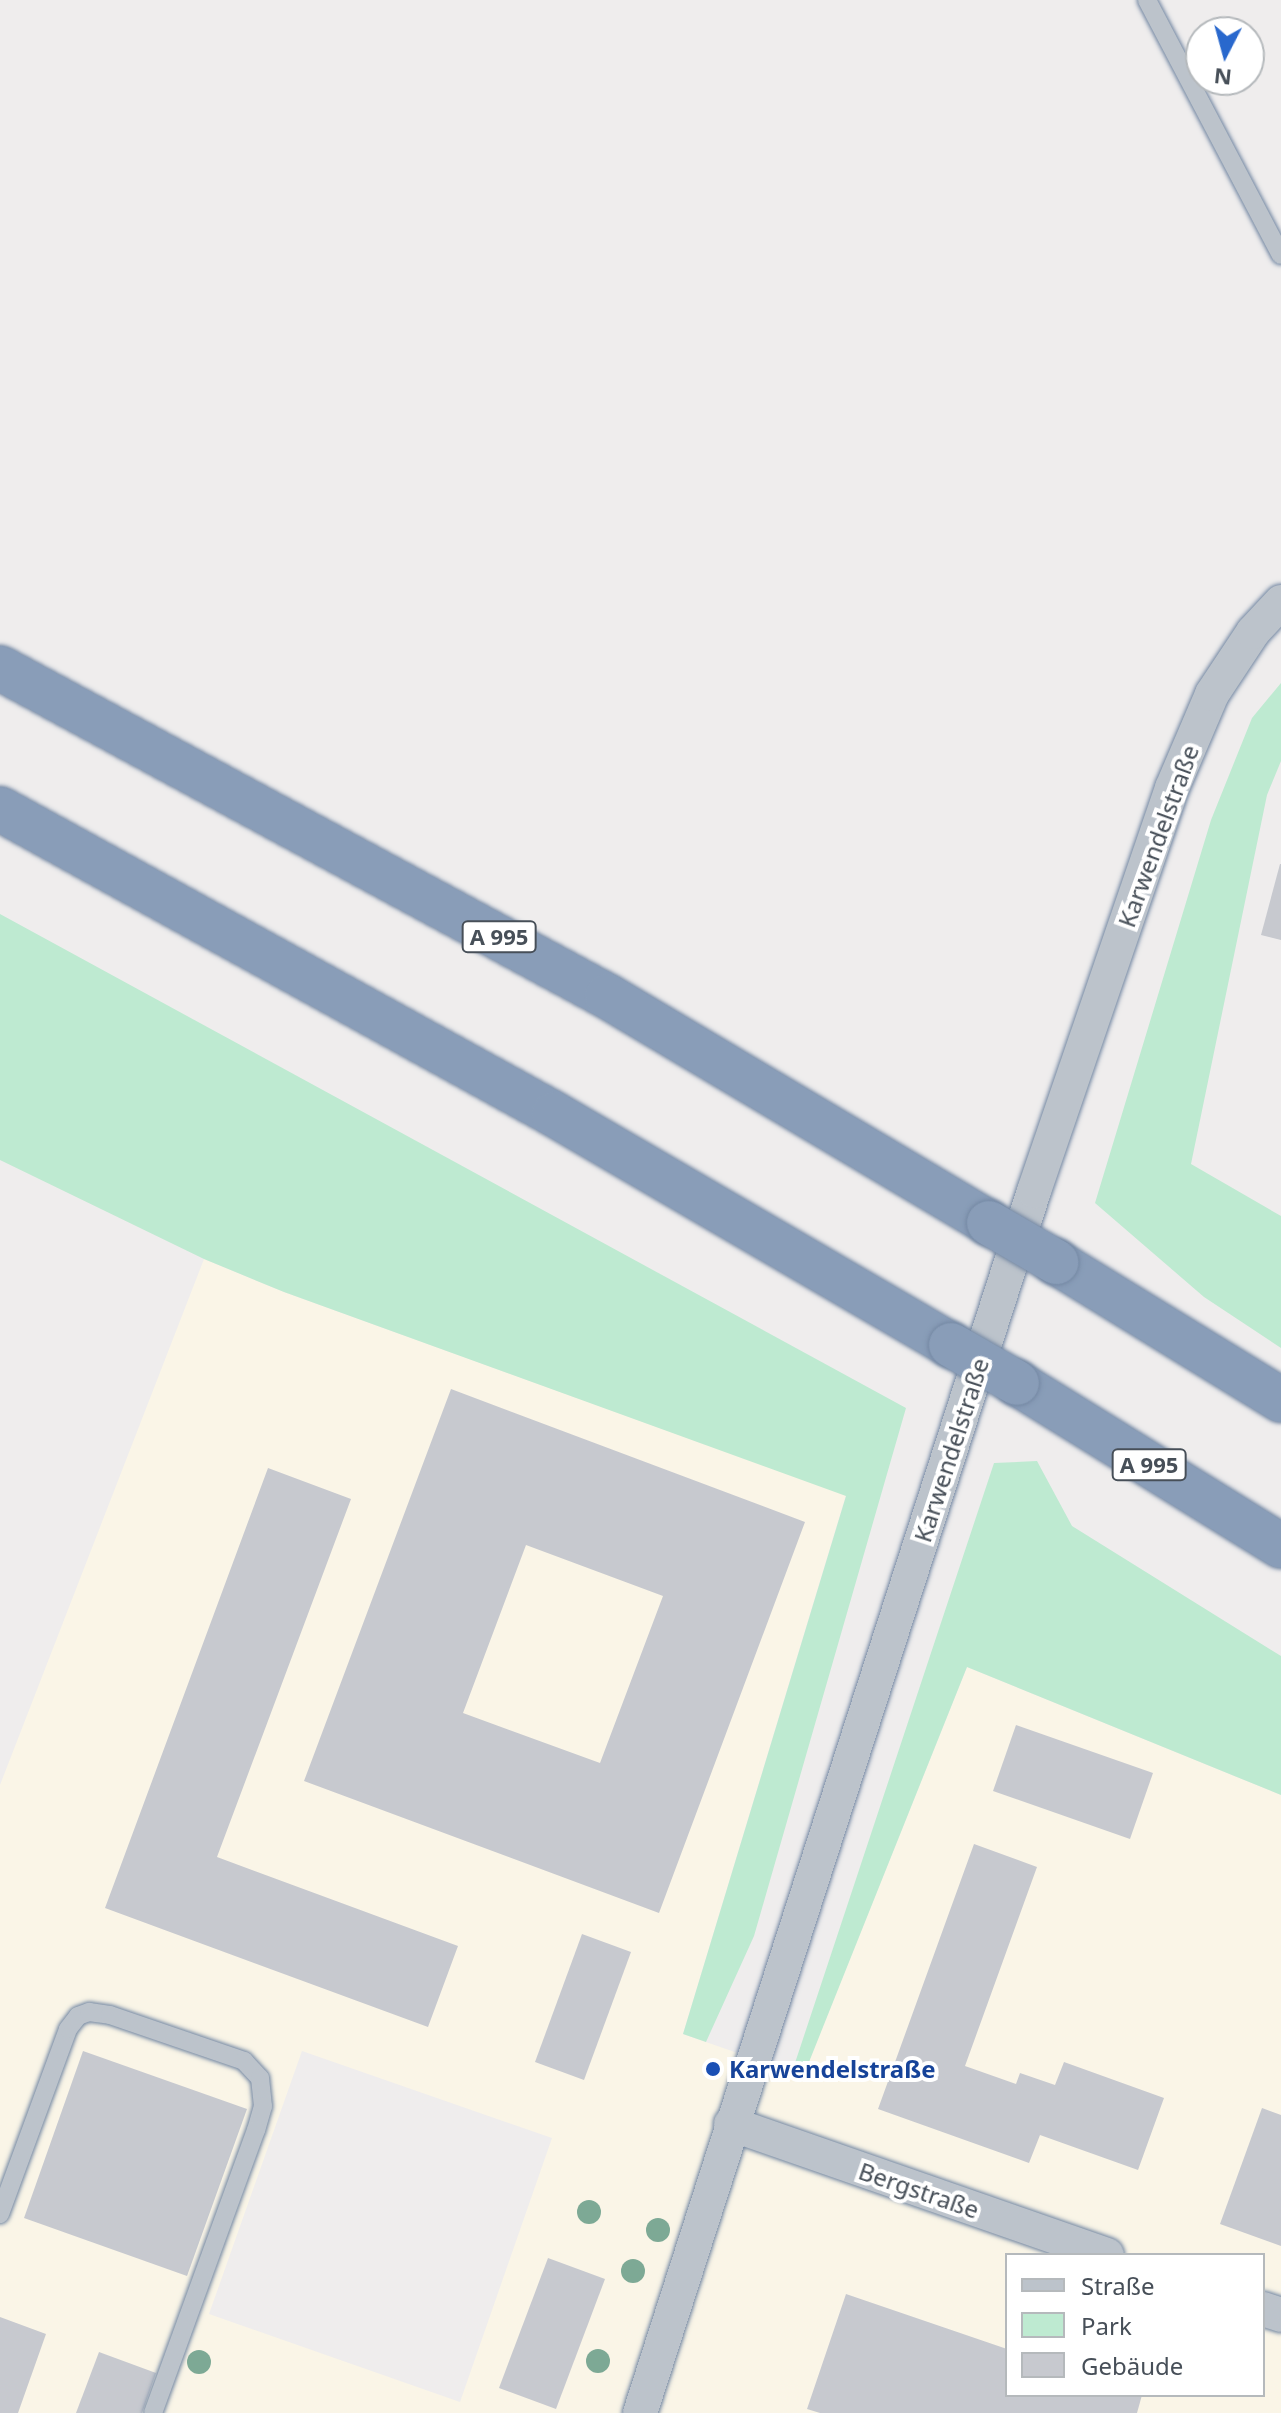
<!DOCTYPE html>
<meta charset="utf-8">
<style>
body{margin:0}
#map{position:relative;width:1281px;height:2413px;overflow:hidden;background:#efeded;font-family:"Noto Sans",sans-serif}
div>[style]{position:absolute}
.commercial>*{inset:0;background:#faf5e7}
.green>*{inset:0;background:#beead1}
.building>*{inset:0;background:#c7c9cf}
.roads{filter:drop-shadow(0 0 2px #7488a3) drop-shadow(0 0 2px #7488a3)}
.lane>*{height:18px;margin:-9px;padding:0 9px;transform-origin:9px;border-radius:9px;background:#bcc3cb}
.street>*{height:34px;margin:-17px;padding:0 17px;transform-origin:17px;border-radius:17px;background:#bcc3cb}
.highway>*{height:44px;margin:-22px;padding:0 22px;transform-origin:22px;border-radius:22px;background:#899db8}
.bridges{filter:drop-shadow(0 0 2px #7488a3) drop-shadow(0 0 2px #7488a3)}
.highway-bridge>*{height:44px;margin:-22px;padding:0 22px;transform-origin:22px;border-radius:22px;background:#899db8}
.trees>*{width:24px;height:24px;margin:-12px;border-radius:50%;background:#7da995}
.dots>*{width:22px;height:22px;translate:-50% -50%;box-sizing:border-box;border:4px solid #fff;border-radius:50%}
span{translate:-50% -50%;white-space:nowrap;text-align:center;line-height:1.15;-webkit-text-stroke:8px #fff;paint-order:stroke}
.shield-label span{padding:2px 6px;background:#fff;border:2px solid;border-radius:6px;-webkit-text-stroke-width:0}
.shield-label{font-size:22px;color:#474f58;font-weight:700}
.street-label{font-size:24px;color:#474f58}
.transit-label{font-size:24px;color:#164399;font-weight:700}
.left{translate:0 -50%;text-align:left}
.legend{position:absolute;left:1005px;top:2253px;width:260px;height:144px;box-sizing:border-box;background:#fff;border:2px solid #b5b9bc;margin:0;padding:10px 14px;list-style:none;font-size:24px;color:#474f58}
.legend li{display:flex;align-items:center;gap:16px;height:40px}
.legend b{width:40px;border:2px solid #b5b9bc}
.north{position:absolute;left:1185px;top:16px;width:80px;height:80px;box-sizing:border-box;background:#fff;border:2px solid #b5b9bc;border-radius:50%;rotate:186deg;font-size:22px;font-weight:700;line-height:32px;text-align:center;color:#474f58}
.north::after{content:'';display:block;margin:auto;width:28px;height:36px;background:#2968cd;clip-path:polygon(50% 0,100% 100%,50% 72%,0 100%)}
</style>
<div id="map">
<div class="commercial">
<div style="clip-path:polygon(evenodd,204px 1259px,284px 1292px,846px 1495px,683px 2034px,803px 2076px,967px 1667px,1281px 1795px,1281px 2413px,0 2413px,0 1785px,204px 1259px,302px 2051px,552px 2138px,460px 2402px,209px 2314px,302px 2051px,204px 1259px,1007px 2255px,1263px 2255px,1263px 2395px,1007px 2395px,1007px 2255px)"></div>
</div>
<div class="green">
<div style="clip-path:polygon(1281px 683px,1281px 761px,1267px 795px,1191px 1164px,1281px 1216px,1281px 1348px,1204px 1297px,1095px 1203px,1211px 820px,1252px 718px)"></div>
<div style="clip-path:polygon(0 914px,906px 1408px,754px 1936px,706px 2042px,683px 2034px,846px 1496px,284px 1292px,204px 1259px,0 1160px)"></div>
<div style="clip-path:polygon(1037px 1461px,1072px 1526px,1281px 1656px,1281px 1795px,967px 1667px,803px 2077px,792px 2072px,994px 1463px)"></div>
</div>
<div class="building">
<div style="clip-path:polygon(1280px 864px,1281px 864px,1281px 940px,1261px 935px)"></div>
<div style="clip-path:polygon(evenodd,451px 1389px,805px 1522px,659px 1913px,304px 1781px,451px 1389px,526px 1545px,663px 1596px,600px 1763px,463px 1713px,526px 1545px)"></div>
<div style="clip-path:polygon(268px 1468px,351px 1499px,217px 1857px,458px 1946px,428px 2027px,105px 1908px)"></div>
<div style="clip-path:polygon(1016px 1725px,1153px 1773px,1130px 1839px,993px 1791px)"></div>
<div style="clip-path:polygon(974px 1844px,1037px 1867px,965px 2066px,1016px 2084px,1020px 2073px,1055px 2085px,1064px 2062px,1164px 2098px,1138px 2170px,1040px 2135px,1029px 2163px,878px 2109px)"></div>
<div style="clip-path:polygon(582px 1934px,631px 1952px,584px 2080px,535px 2062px)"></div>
<div style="clip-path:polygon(83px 2051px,247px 2109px,187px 2276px,24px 2218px)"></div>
<div style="clip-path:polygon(1262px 2108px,1281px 2115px,1281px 2246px,1220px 2224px)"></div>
<div style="clip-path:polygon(548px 2258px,605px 2279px,556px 2409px,499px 2388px)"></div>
<div style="clip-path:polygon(846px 2294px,1007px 2349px,1007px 2395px,1142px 2395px,1137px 2413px,820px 2413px,807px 2409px)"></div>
<div style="clip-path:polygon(0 2317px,46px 2334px,18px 2413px,0 2413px)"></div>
<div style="clip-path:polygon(99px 2352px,156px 2373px,142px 2413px,76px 2413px)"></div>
</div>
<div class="roads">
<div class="lane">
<div style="left:1147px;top:0;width:288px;rotate:62.3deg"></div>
<div style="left:0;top:2214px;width:197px;rotate:-69.8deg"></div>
<div style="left:68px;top:2029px;width:16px;rotate:-52deg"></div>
<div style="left:78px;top:2016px;width:12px;rotate:-20deg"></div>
<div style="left:89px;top:2012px;width:21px;rotate:8deg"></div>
<div style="left:110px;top:2015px;width:142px;rotate:18.9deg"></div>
<div style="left:244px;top:2061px;width:23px;rotate:47deg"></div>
<div style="left:260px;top:2078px;width:28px;rotate:84deg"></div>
<div style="left:263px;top:2106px;width:25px;rotate:106deg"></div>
<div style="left:256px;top:2130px;width:301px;rotate:110deg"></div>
</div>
<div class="street">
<div style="left:731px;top:2124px;width:398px;rotate:19.2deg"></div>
<div style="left:1263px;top:2309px;width:19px;rotate:18deg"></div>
<div style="left:640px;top:2413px;width:1284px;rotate:-72.13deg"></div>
<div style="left:1034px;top:1191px;width:426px;rotate:-71.1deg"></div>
<div style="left:1172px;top:788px;width:102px;rotate:-66.9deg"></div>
<div style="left:1212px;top:694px;width:74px;rotate:-56.5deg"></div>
<div style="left:1253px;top:632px;width:41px;rotate:-47deg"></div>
</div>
<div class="highway">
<div style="left:0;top:668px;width:690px;rotate:28.39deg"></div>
<div style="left:607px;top:996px;width:444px;rotate:30.7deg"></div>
<div style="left:0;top:809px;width:632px;rotate:28.83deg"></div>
<div style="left:554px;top:1114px;width:459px;rotate:30.2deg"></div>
<div style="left:1056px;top:1262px;width:264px;rotate:31.5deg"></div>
<div style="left:1017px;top:1383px;width:310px;rotate:31.7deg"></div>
</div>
</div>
<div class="bridges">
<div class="highway-bridge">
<div style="left:989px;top:1223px;width:78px;rotate:30.2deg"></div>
<div style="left:951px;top:1345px;width:76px;rotate:29.9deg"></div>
</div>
</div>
<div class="trees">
<div style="left:589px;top:2212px"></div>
<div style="left:658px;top:2230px"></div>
<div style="left:633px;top:2271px"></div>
<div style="left:598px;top:2361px"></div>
<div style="left:199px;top:2362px"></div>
</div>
<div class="dots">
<div style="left:713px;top:2069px;background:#1a4fb4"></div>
</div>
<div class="shield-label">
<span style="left:499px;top:937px">A 995</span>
<span style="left:1149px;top:1465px">A 995</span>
</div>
<div class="street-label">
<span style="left:1158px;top:836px;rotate:-70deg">Karwendelstraße</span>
<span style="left:951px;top:1450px;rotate:-72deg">Karwendelstraße</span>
<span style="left:919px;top:2190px;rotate:19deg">Bergstraße</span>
</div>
<div class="transit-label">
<span class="left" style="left:729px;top:2069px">Karwendelstraße</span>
</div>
<ul class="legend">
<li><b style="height:10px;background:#bcc3cb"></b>Straße</li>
<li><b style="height:22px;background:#beead1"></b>Park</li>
<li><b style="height:22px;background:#c7c9cf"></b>Gebäude</li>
</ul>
<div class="north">N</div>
</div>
